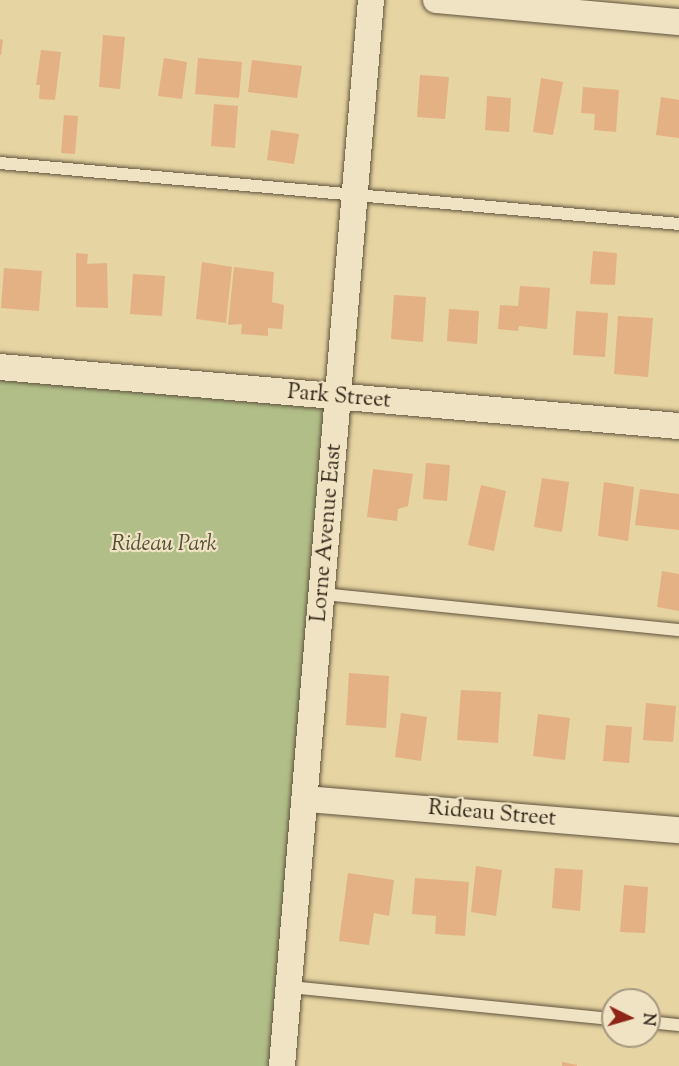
<!DOCTYPE html>
<style>
body{margin:0}
#map{position:relative;width:679px;height:1066px;overflow:hidden;background:#e6d4a2;font-family:"Sorts Mill Goudy",serif}
div>[style]{position:absolute}
.green>*{inset:0;background:#b1be88}
.building>*{inset:0;background:#e3b183}
.roads{filter:drop-shadow(0 0 2px #61533d) drop-shadow(0 0 2px #61533d)}
.lane>*{height:12px;margin:-6px;padding:0 6px;transform-origin:6px;border-radius:6px;background:#efe3c3}
.street>*{height:26px;margin:-13px;padding:0 13px;transform-origin:13px;border-radius:13px;background:#efe3c3}
span{translate:-50% -50%;white-space:nowrap;text-align:center;line-height:1.15;-webkit-text-stroke:4.5px #efe3c3;paint-order:stroke}
.street-label{font-size:22px;color:#35281b}
.park-label{font-size:22px;color:#544e36;font-style:italic}
.north{position:absolute;left:601px;top:988px;width:60px;height:60px;box-sizing:border-box;background:#efe3c3;border:2px solid #a59880;border-radius:50%;rotate:95deg;font-size:16px;font-weight:700;line-height:24px;text-align:center;color:#35281b}
.north::after{content:'';display:block;margin:auto;width:21px;height:27px;background:#8f2418;clip-path:polygon(50% 0,100% 100%,50% 72%,0 100%)}
</style>
<div id="map">
<div class="green">
<div style="clip-path:polygon(0 367px,340px 398px,282px 1066px,0 1066px)"></div>
</div>
<div class="building">
<div style="clip-path:polygon(103px 35px,125px 37px,120px 89px,99px 87px)"></div>
<div style="clip-path:polygon(0 39px,3px 40px,1px 55px,0 55px)"></div>
<div style="clip-path:polygon(41px 50px,61px 52px,55px 100px,39px 99px,40px 85px,36px 85px)"></div>
<div style="clip-path:polygon(164px 58px,187px 62px,182px 99px,158px 96px)"></div>
<div style="clip-path:polygon(198px 58px,242px 62px,239px 98px,195px 94px)"></div>
<div style="clip-path:polygon(252px 60px,302px 66px,297px 98px,248px 92px)"></div>
<div style="clip-path:polygon(420px 75px,449px 77px,445px 119px,417px 117px)"></div>
<div style="clip-path:polygon(541px 78px,563px 82px,553px 135px,533px 132px)"></div>
<div style="clip-path:polygon(583px 87px,619px 90px,616px 132px,594px 130px,595px 114px,581px 113px)"></div>
<div style="clip-path:polygon(487px 96px,511px 98px,509px 132px,485px 130px)"></div>
<div style="clip-path:polygon(661px 97px,679px 100px,679px 138px,656px 135px)"></div>
<div style="clip-path:polygon(214px 104px,238px 106px,235px 148px,211px 146px)"></div>
<div style="clip-path:polygon(64px 115px,78px 116px,75px 154px,61px 153px)"></div>
<div style="clip-path:polygon(271px 130px,299px 134px,294px 164px,267px 160px)"></div>
<div style="clip-path:polygon(593px 251px,617px 253px,615px 285px,590px 284px)"></div>
<div style="clip-path:polygon(76px 253px,88px 254px,87px 264px,107px 263px,108px 308px,76px 307px)"></div>
<div style="clip-path:polygon(202px 262px,232px 267px,226px 323px,196px 319px)"></div>
<div style="clip-path:polygon(234px 267px,274px 272px,272px 302px,284px 305px,282px 329px,268px 328px,268px 336px,241px 334px,242px 324px,228px 325px)"></div>
<div style="clip-path:polygon(4px 268px,42px 271px,39px 311px,1px 308px)"></div>
<div style="clip-path:polygon(133px 274px,165px 276px,162px 316px,130px 314px)"></div>
<div style="clip-path:polygon(520px 286px,550px 288px,547px 329px,519px 326px,518px 331px,498px 329px,500px 305px,518px 306px)"></div>
<div style="clip-path:polygon(394px 295px,426px 297px,423px 342px,391px 339px)"></div>
<div style="clip-path:polygon(449px 309px,479px 311px,477px 344px,447px 341px)"></div>
<div style="clip-path:polygon(576px 311px,608px 313px,605px 357px,573px 355px)"></div>
<div style="clip-path:polygon(618px 316px,653px 318px,648px 377px,614px 374px)"></div>
<div style="clip-path:polygon(426px 463px,450px 465px,447px 501px,423px 499px)"></div>
<div style="clip-path:polygon(373px 469px,413px 474px,408px 506px,398px 509px,397px 521px,367px 517px)"></div>
<div style="clip-path:polygon(542px 478px,569px 482px,562px 532px,534px 527px)"></div>
<div style="clip-path:polygon(604px 482px,634px 487px,628px 541px,598px 536px)"></div>
<div style="clip-path:polygon(481px 485px,506px 491px,494px 551px,468px 545px)"></div>
<div style="clip-path:polygon(640px 489px,679px 494px,679px 530px,635px 525px)"></div>
<div style="clip-path:polygon(662px 571px,679px 574px,679px 611px,657px 607px)"></div>
<div style="clip-path:polygon(349px 673px,389px 676px,386px 728px,346px 725px)"></div>
<div style="clip-path:polygon(461px 690px,501px 692px,498px 743px,457px 740px)"></div>
<div style="clip-path:polygon(646px 703px,676px 706px,673px 742px,643px 740px)"></div>
<div style="clip-path:polygon(401px 713px,427px 717px,421px 761px,395px 757px)"></div>
<div style="clip-path:polygon(538px 714px,570px 718px,565px 760px,533px 756px)"></div>
<div style="clip-path:polygon(606px 725px,632px 727px,629px 763px,603px 761px)"></div>
<div style="clip-path:polygon(476px 866px,502px 870px,496px 916px,471px 912px)"></div>
<div style="clip-path:polygon(555px 868px,583px 870px,580px 911px,552px 908px)"></div>
<div style="clip-path:polygon(348px 873px,394px 880px,389px 916px,374px 913px,369px 945px,339px 941px)"></div>
<div style="clip-path:polygon(415px 878px,469px 882px,465px 936px,435px 934px,436px 916px,412px 914px)"></div>
<div style="clip-path:polygon(624px 885px,648px 887px,645px 933px,620px 932px)"></div>
<div style="clip-path:polygon(562px 1062px,577px 1065px,577px 1066px,562px 1066px)"></div>
</div>
<div class="roads">
<div class="lane">
<div style="left:0;top:163px;width:682px;rotate:5.13deg"></div>
<div style="left:323px;top:594px;width:358px;rotate:5.8deg"></div>
<div style="left:290px;top:987px;width:325px;rotate:5.7deg"></div>
<div style="left:649px;top:1022px;width:30px;rotate:6deg"></div>
</div>
<div class="street">
<div style="left:436px;top:0;width:244px;rotate:5.2deg"></div>
<div style="left:0;top:367px;width:682px;rotate:4.97deg"></div>
<div style="left:306px;top:799px;width:374px;rotate:4.8deg"></div>
<div style="left:282px;top:1066px;width:1070px;rotate:-85.23deg"></div>
</div>
</div>
<div class="street-label">
<span style="left:339px;top:398px;rotate:5deg">Park Street</span>
<span style="left:328px;top:533px;rotate:-85deg">Lorne Avenue East</span>
<span style="left:492px;top:815px;rotate:5deg">Rideau Street</span>
</div>
<div class="park-label">
<span style="left:164px;top:546px">Rideau Park</span>
</div>
<div class="north">N</div>
</div>
